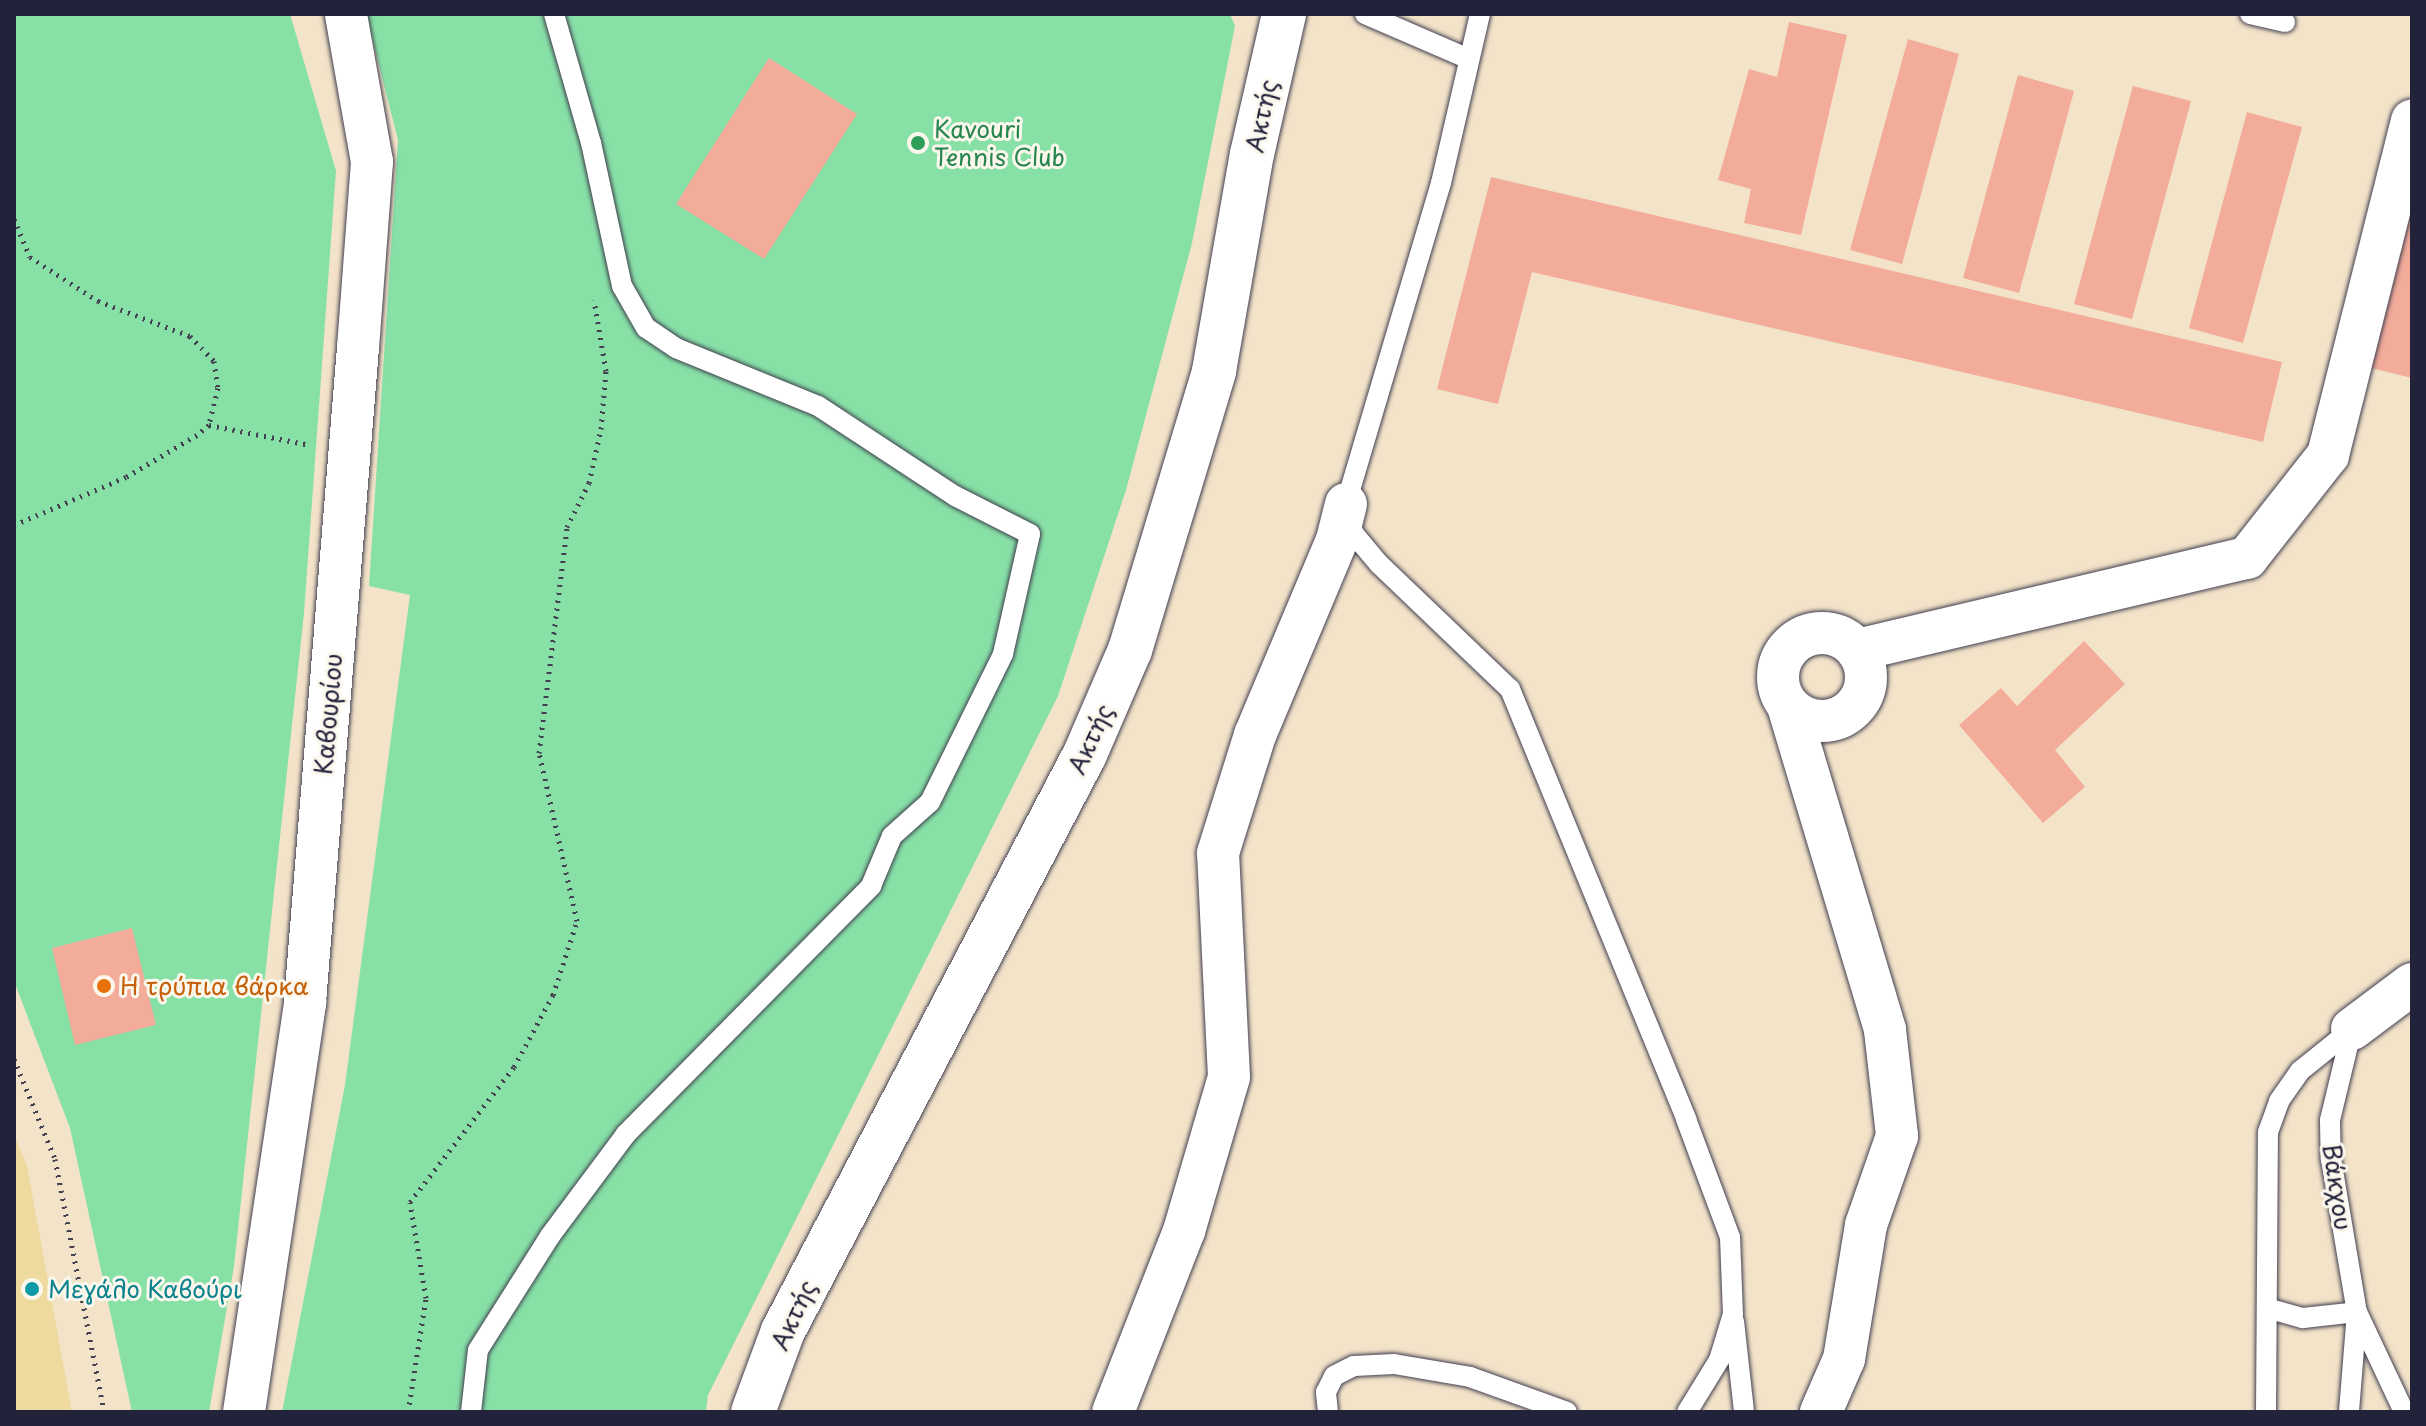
<!DOCTYPE html>
<meta charset="utf-8">
<style>
body{margin:0}
#map{position:relative;width:2426px;height:1426px;overflow:hidden;background:#f3e3c9;font-family:"Playpen Sans",sans-serif}
div>[style]{position:absolute}
.green>*{inset:0;background:#87e1a7}
.sand>*{inset:0;background:#eeda9e}
.building>*{inset:0;background:#f2ac99}
.path>*{height:5px;margin-top:-2.5px;transform-origin:0;background:repeating-linear-gradient(90deg,#413f50 0 2px,transparent 0 8px)}
.roads{filter:drop-shadow(0 0 2px #413f50) drop-shadow(0 0 2px #413f50)}
.service>*{height:20px;margin:-10px;padding:0 10px;transform-origin:10px;border-radius:10px;background:#fff}
.minor>*{height:42px;margin:-21px;padding:0 21px;transform-origin:21px;border-radius:21px;background:#fff}
.minor>.ring{margin:-21px;padding:0;box-sizing:content-box;background:none;border:42px solid #fff;border-radius:50%}
.tertiary>*{height:44px;margin:-22px;padding:0 22px;transform-origin:22px;border-radius:22px;background:#fff}
.dots>*{width:22px;height:22px;translate:-50% -50%;box-sizing:border-box;border:4px solid #fbf7ec;border-radius:50%}
span{translate:-50% -50%;white-space:nowrap;text-align:center;line-height:1.15;-webkit-text-stroke:6px #fbf7ec;paint-order:stroke}
.street-label{font-size:24px;color:#22223b}
.leisure-label{font-size:24px;color:#27864d}
.left{translate:0 -50%;text-align:left}
.food-label{font-size:24px;color:#c56008}
.culture-label{font-size:24px;color:#0d838f}
.frame{position:absolute;inset:0;border:16px solid #22223b;pointer-events:none}
</style>
<div id="map">
<div class="green">
<div style="clip-path:polygon(14px 14px,290px 14px,336px 171px,304px 613px,234px 1266px,209px 1412px,132px 1412px,70px 1128px,14px 981px)"></div>
<div style="clip-path:polygon(366px 14px,1230px 14px,1235px 26px,1192px 243px,1126px 490px,1058px 696px,708px 1395px,706px 1412px,282px 1412px,345px 1085px,410px 595px,369px 586px,398px 140px)"></div>
</div>
<div class="sand">
<div style="clip-path:polygon(14px 1135px,27px 1166px,72px 1412px,14px 1412px)"></div>
</div>
<div class="building">
<div style="clip-path:polygon(1789px 22px,1847px 35px,1801px 235px,1744px 223px,1751px 189px,1718px 180px,1749px 69px,1777px 77px)"></div>
<div style="clip-path:polygon(1908px 39px,1959px 54px,1902px 264px,1850px 250px)"></div>
<div style="clip-path:polygon(769px 58px,857px 114px,764px 259px,676px 204px)"></div>
<div style="clip-path:polygon(2018px 75px,2074px 91px,2019px 293px,1963px 278px)"></div>
<div style="clip-path:polygon(2133px 86px,2191px 101px,2132px 319px,2074px 304px)"></div>
<div style="clip-path:polygon(2247px 112px,2302px 127px,2243px 343px,2189px 328px)"></div>
<div style="clip-path:polygon(1491px 177px,2282px 362px,2263px 442px,1532px 272px,1498px 404px,1437px 389px)"></div>
<div style="clip-path:polygon(2412px 200px,2412px 378px,2367px 367px)"></div>
<div style="clip-path:polygon(2084px 641px,2125px 684px,2055px 750px,2085px 787px,2043px 823px,1959px 725px,2001px 688px,2017px 706px)"></div>
<div style="clip-path:polygon(132px 928px,156px 1025px,75px 1045px,52px 948px)"></div>
</div>
<div class="path">
<div style="left:14px;top:219px;width:41px;rotate:67.2deg"></div>
<div style="left:30px;top:257px;width:81px;rotate:32.9deg"></div>
<div style="left:98px;top:301px;width:98px;rotate:20.8deg"></div>
<div style="left:190px;top:336px;width:35px;rotate:46deg"></div>
<div style="left:214px;top:361px;width:27px;rotate:82deg"></div>
<div style="left:218px;top:388px;width:38px;rotate:104deg"></div>
<div style="left:209px;top:425px;width:16px;rotate:140deg"></div>
<div style="left:197px;top:435px;width:82px;rotate:149.4deg"></div>
<div style="left:126px;top:477px;width:122px;rotate:156.8deg"></div>
<div style="left:209px;top:425px;width:103px;rotate:11.2deg"></div>
<div style="left:14px;top:1059px;width:108px;rotate:67.7deg"></div>
<div style="left:55px;top:1159px;width:258px;rotate:79deg"></div>
<div style="left:408px;top:1412px;width:115px;rotate:-81deg"></div>
<div style="left:426px;top:1298px;width:97px;rotate:-99.5deg"></div>
<div style="left:410px;top:1202px;width:170px;rotate:-52.4deg"></div>
<div style="left:514px;top:1067px;width:82px;rotate:-61.6deg"></div>
<div style="left:553px;top:995px;width:78px;rotate:-72deg"></div>
<div style="left:577px;top:921px;width:172px;rotate:-102.7deg"></div>
<div style="left:539px;top:753px;width:228px;rotate:-82.9deg"></div>
<div style="left:567px;top:527px;width:49px;rotate:-63.4deg"></div>
<div style="left:589px;top:483px;width:55px;rotate:-77.5deg"></div>
<div style="left:601px;top:429px;width:58px;rotate:-85.1deg"></div>
<div style="left:606px;top:371px;width:72px;rotate:-99.6deg"></div>
</div>
<div class="roads">
<div class="service">
<div style="left:1365px;top:14px;width:113px;rotate:23.4deg"></div>
<div style="left:1480px;top:14px;width:173px;rotate:103deg"></div>
<div style="left:1441px;top:183px;width:335px;rotate:106.5deg"></div>
<div style="left:1346px;top:504px;width:30px;rotate:76deg"></div>
<div style="left:1353px;top:533px;width:40px;rotate:50deg"></div>
<div style="left:1379px;top:564px;width:181px;rotate:43.7deg"></div>
<div style="left:1510px;top:689px;width:465px;rotate:67.7deg"></div>
<div style="left:1686px;top:1119px;width:126px;rotate:69.6deg"></div>
<div style="left:1730px;top:1237px;width:77px;rotate:87.8deg"></div>
<div style="left:1733px;top:1314px;width:48px;rotate:106.9deg"></div>
<div style="left:1719px;top:1360px;width:61px;rotate:121.6deg"></div>
<div style="left:2250px;top:14px;width:36px;rotate:13deg"></div>
<div style="left:2352px;top:1029px;width:94px;rotate:103.6deg"></div>
<div style="left:2330px;top:1120px;width:39px;rotate:89deg"></div>
<div style="left:2331px;top:1159px;width:155px;rotate:80.4deg"></div>
<div style="left:2357px;top:1312px;width:110px;rotate:64.8deg"></div>
<div style="left:2267px;top:1308px;width:37px;rotate:16deg"></div>
<div style="left:2303px;top:1318px;width:54px;rotate:-6.3deg"></div>
<div style="left:2357px;top:1312px;width:100px;rotate:94.6deg"></div>
<div style="left:1734px;top:1321px;width:92px;rotate:83.7deg"></div>
<div style="left:471px;top:1412px;width:62px;rotate:-83.6deg"></div>
<div style="left:478px;top:1350px;width:135px;rotate:-57.7deg"></div>
<div style="left:550px;top:1236px;width:127px;rotate:-53.3deg"></div>
<div style="left:626px;top:1134px;width:349px;rotate:-45.3deg"></div>
<div style="left:871px;top:886px;width:54px;rotate:-67.2deg"></div>
<div style="left:892px;top:836px;width:51px;rotate:-41.8deg"></div>
<div style="left:930px;top:802px;width:165px;rotate:-63.7deg"></div>
<div style="left:1003px;top:654px;width:123px;rotate:-77.3deg"></div>
<div style="left:1030px;top:534px;width:84px;rotate:-153.1deg"></div>
<div style="left:955px;top:496px;width:164px;rotate:-146.7deg"></div>
<div style="left:818px;top:406px;width:153px;rotate:-157.8deg"></div>
<div style="left:676px;top:348px;width:36px;rotate:-146deg"></div>
<div style="left:646px;top:328px;width:48px;rotate:-119.7deg"></div>
<div style="left:622px;top:286px;width:146px;rotate:-102.2deg"></div>
<div style="left:591px;top:143px;width:134px;rotate:-106deg"></div>
<div style="left:1328px;top:1412px;width:20px;rotate:-96deg"></div>
<div style="left:1326px;top:1392px;width:18px;rotate:-63deg"></div>
<div style="left:1334px;top:1376px;width:22px;rotate:-27deg"></div>
<div style="left:1354px;top:1366px;width:40px;rotate:-2.9deg"></div>
<div style="left:1394px;top:1364px;width:77px;rotate:9.7deg"></div>
<div style="left:1470px;top:1377px;width:103px;rotate:19.8deg"></div>
<div style="left:2266px;top:1412px;width:280px;rotate:-89.6deg"></div>
<div style="left:2268px;top:1132px;width:33px;rotate:-70deg"></div>
<div style="left:2279px;top:1101px;width:37px;rotate:-55deg"></div>
<div style="left:2300px;top:1071px;width:67px;rotate:-38.9deg"></div>
</div>
<div class="minor">
<div class="ring" style="left:1778px;top:633px;width:46px;height:46px"></div>
<div style="left:1857px;top:650px;width:401px;rotate:-13.3deg"></div>
<div style="left:2247px;top:558px;width:131px;rotate:-51.8deg"></div>
<div style="left:2328px;top:455px;width:345px;rotate:-75.9deg"></div>
<div style="left:1788px;top:706px;width:338px;rotate:73.3deg"></div>
<div style="left:1885px;top:1030px;width:107px;rotate:83.5deg"></div>
<div style="left:1897px;top:1136px;width:94px;rotate:109.2deg"></div>
<div style="left:1866px;top:1225px;width:136px;rotate:99.3deg"></div>
<div style="left:1844px;top:1359px;width:58px;rotate:113.5deg"></div>
<div style="left:2352px;top:1029px;width:75px;rotate:-36.9deg"></div>
<div style="left:244px;top:1412px;width:415px;rotate:-81.5deg"></div>
<div style="left:305px;top:1002px;width:656px;rotate:-85.37deg"></div>
<div style="left:358px;top:348px;width:187px;rotate:-85.7deg"></div>
<div style="left:372px;top:162px;width:150px;rotate:-100deg"></div>
<div style="left:1113px;top:1412px;width:194px;rotate:-68.6deg"></div>
<div style="left:1184px;top:1231px;width:160px;rotate:-73.7deg"></div>
<div style="left:1229px;top:1077px;width:224px;rotate:-92.8deg"></div>
<div style="left:1218px;top:853px;width:124px;rotate:-72.6deg"></div>
<div style="left:1255px;top:735px;width:212px;rotate:-67.2deg"></div>
<div style="left:1337px;top:540px;width:37px;rotate:-76deg"></div>
</div>
<div class="tertiary">
<div style="left:753px;top:1412px;width:86px;rotate:-69.7deg"></div>
<div style="left:783px;top:1331px;width:651px;rotate:-62.37deg"></div>
<div style="left:1085px;top:754px;width:113px;rotate:-66.6deg"></div>
<div style="left:1130px;top:650px;width:291px;rotate:-73.2deg"></div>
<div style="left:1214px;top:371px;width:220px;rotate:-80.1deg"></div>
<div style="left:1252px;top:154px;width:144px;rotate:-77.1deg"></div>
</div>
</div>
<div class="dots">
<div style="left:918px;top:143px;background:#2e9e5b"></div>
<div style="left:104px;top:986px;background:#e8710a"></div>
<div style="left:32px;top:1289px;background:#0f9aa8"></div>
</div>
<div class="street-label">
<span style="left:1261px;top:116px;rotate:-78deg">Ακτής</span>
<span style="left:328px;top:714px;rotate:-85deg">Καβουρίου</span>
<span style="left:1090px;top:739px;rotate:-65deg">Ακτής</span>
<span style="left:2338px;top:1187px;rotate:82deg">Βάκχου</span>
<span style="left:793px;top:1315px;rotate:-65deg">Ακτής</span>
</div>
<div class="leisure-label">
<span class="left" style="left:934px;top:143px">Kavouri<br>Tennis Club</span>
</div>
<div class="food-label">
<span class="left" style="left:120px;top:986px">Η τρύπια βάρκα</span>
</div>
<div class="culture-label">
<span class="left" style="left:48px;top:1289px">Μεγάλο Καβούρι</span>
</div>
<div class="frame"></div>
</div>
